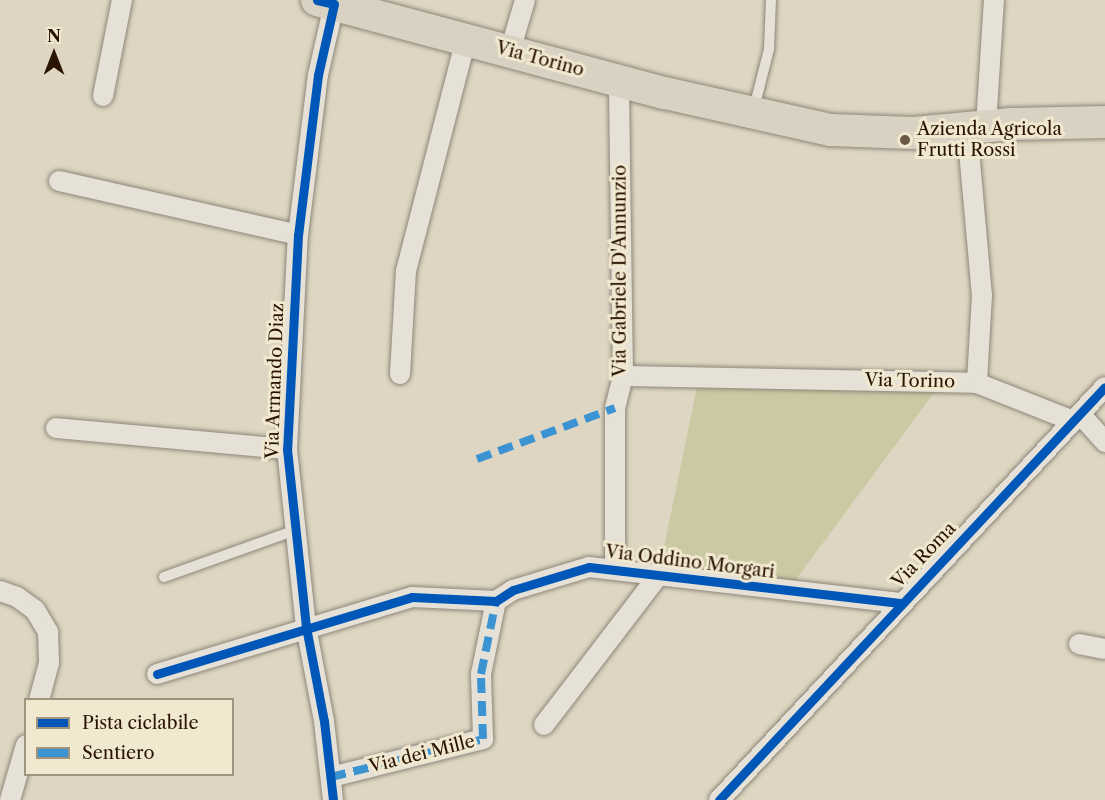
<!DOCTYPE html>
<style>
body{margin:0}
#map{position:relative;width:1105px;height:800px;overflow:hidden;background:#ded6c2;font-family:"Libre Caslon Text",serif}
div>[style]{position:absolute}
.green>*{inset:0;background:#cbc9a4}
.roads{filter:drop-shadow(0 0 2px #8e8679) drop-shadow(0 0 2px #8e8679)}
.lane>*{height:10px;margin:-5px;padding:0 5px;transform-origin:5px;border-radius:5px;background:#e5e1d7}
.street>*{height:20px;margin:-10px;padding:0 10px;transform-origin:10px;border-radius:10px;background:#e5e1d7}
.primary>*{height:32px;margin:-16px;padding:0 16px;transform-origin:16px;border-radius:16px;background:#d9d1c2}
.quiet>*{height:8px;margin-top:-4px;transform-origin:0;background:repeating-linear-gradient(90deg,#3c93d1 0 15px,transparent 0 23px)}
.cycleway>*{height:9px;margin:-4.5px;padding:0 4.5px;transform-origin:4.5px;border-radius:4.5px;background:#0057b8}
.dots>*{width:16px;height:16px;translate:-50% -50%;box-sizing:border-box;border:3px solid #f1e8d0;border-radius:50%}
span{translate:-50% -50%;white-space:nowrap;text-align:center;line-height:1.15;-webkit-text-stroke:6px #f1e8d0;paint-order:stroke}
.street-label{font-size:18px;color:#2a1403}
.poi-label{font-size:18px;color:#2a1403}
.left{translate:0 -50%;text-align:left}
.legend{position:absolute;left:24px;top:698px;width:210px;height:78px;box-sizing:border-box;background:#f1e8d0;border:2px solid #a1937e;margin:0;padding:8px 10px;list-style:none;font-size:18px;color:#2a1403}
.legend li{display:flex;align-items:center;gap:12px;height:30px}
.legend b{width:30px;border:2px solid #a1937e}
.north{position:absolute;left:24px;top:24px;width:60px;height:60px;-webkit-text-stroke:4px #f1e8d0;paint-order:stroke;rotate:0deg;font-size:16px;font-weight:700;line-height:24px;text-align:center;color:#2a1403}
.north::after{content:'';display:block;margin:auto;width:21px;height:27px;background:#2a1403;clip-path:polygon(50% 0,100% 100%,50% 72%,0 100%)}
</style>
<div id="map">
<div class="green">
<div style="clip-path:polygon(697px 387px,936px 390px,789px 589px,658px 576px)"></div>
</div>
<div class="roads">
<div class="lane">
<div style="left:753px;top:112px;width:65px;rotate:-75.7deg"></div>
<div style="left:769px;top:49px;width:49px;rotate:-87.7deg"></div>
<div style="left:164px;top:577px;width:140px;rotate:-19.6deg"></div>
</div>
<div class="street">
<div style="left:510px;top:51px;width:53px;rotate:-73.6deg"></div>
<div style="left:103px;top:96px;width:98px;rotate:-78.8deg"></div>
<div style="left:986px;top:126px;width:126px;rotate:-86.4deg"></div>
<div style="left:967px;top:128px;width:168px;rotate:84.9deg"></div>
<div style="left:982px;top:295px;width:88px;rotate:93.3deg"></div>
<div style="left:59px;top:181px;width:245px;rotate:12.7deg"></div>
<div style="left:400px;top:374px;width:103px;rotate:-86.7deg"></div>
<div style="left:406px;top:271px;width:240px;rotate:-75.5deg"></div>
<div style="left:623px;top:376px;width:354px;rotate:1.1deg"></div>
<div style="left:977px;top:383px;width:103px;rotate:21.6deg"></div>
<div style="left:1080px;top:414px;width:38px;rotate:48deg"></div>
<div style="left:56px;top:428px;width:232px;rotate:5.2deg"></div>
<div style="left:615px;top:568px;width:160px;rotate:-90deg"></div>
<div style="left:615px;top:408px;width:33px;rotate:-76deg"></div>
<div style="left:623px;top:376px;width:296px;rotate:-90.8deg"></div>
<div style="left:0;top:591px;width:18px;rotate:19deg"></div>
<div style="left:17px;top:597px;width:22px;rotate:36deg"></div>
<div style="left:35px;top:610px;width:26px;rotate:59deg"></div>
<div style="left:48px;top:632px;width:31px;rotate:88deg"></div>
<div style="left:49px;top:663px;width:38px;rotate:105deg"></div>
<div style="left:1079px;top:644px;width:26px;rotate:11deg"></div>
<div style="left:157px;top:674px;width:266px;rotate:-16.8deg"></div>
<div style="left:412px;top:597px;width:84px;rotate:2.7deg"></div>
<div style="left:496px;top:601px;width:20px;rotate:-33deg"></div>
<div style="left:513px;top:590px;width:79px;rotate:-16.8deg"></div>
<div style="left:589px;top:567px;width:313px;rotate:6.6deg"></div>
<div style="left:544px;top:725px;width:188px;rotate:-52.6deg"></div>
<div style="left:331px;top:777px;width:157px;rotate:-14deg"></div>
<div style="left:483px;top:739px;width:65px;rotate:-91.8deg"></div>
<div style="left:481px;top:674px;width:75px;rotate:-78.4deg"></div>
<div style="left:10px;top:800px;width:57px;rotate:-73.8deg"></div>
<div style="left:333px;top:800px;width:80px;rotate:-96.5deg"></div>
<div style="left:324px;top:721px;width:96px;rotate:-100.8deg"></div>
<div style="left:306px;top:627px;width:179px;rotate:-96.1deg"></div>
<div style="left:287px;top:449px;width:214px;rotate:-87.1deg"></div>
<div style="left:298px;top:235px;width:161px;rotate:-82.9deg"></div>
<div style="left:318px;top:75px;width:77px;rotate:-77.2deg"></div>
<div style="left:719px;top:800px;width:565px;rotate:-46.94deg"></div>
</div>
<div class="primary">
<div style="left:317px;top:0;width:360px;rotate:15deg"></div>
<div style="left:665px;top:93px;width:170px;rotate:12.6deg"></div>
<div style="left:831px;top:130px;width:82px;rotate:2.1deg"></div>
<div style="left:913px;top:133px;width:99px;rotate:-5.2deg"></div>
<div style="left:1012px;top:124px;width:93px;rotate:-1.2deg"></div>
</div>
</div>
<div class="quiet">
<div style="left:477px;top:459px;width:147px;rotate:-20.3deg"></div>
<div style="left:331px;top:777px;width:157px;rotate:-14deg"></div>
<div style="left:483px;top:739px;width:65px;rotate:-91.8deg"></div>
<div style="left:481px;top:674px;width:75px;rotate:-78.4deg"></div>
</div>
<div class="cycleway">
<div style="left:317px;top:0;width:17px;rotate:13deg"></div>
<div style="left:334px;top:4px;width:73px;rotate:102.7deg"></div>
<div style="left:318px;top:75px;width:161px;rotate:97.1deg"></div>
<div style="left:298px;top:235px;width:214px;rotate:92.9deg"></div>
<div style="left:287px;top:449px;width:179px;rotate:83.9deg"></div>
<div style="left:306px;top:627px;width:96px;rotate:79.2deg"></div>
<div style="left:324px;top:721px;width:80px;rotate:83.5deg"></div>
<div style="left:157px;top:674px;width:266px;rotate:-16.8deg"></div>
<div style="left:412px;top:597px;width:84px;rotate:2.7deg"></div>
<div style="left:496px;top:601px;width:20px;rotate:-33deg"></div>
<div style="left:513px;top:590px;width:79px;rotate:-16.8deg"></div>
<div style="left:589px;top:567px;width:313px;rotate:6.6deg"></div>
<div style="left:719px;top:800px;width:565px;rotate:-46.94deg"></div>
</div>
<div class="dots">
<div style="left:905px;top:140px;background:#695846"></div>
</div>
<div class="street-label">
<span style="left:540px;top:59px;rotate:15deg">Via Torino</span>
<span style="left:620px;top:271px;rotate:-90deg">Via Gabriele D'Annunzio</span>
<span style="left:275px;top:381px;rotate:-88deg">Via Armando Diaz</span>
<span style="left:910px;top:381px;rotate:1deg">Via Torino</span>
<span style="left:924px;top:555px;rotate:-46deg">Via Roma</span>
<span style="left:690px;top:562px;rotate:7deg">Via Oddino Morgari</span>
<span style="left:422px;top:754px;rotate:-14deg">Via dei Mille</span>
</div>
<div class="poi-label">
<span class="left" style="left:917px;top:140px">Azienda Agricola<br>Frutti Rossi</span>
</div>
<ul class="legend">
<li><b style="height:8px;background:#0057b8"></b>Pista ciclabile</li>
<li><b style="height:8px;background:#3c93d1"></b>Sentiero</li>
</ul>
<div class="north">N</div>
</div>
